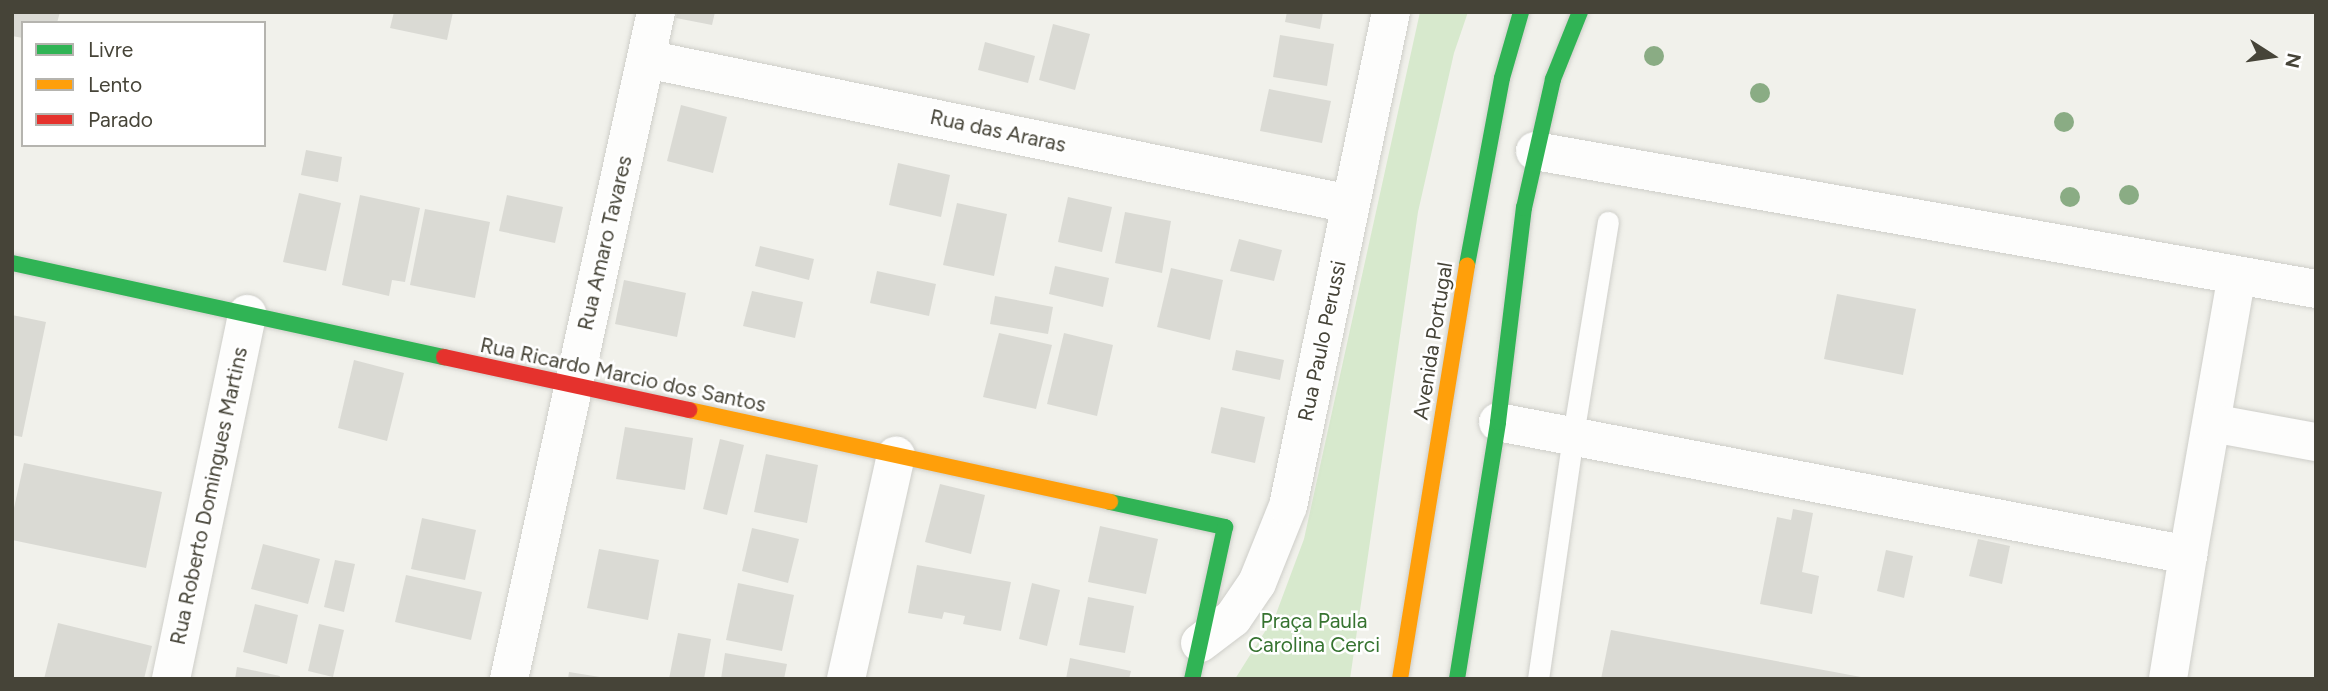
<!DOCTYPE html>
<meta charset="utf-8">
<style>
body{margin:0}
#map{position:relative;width:2328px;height:691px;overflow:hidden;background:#f1f1eb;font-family:Figtree,sans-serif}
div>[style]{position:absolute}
.green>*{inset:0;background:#d7e9cd}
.building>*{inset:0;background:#dadad4}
.roads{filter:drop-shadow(0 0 2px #cecec9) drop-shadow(0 0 2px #cecec9)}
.lane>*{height:21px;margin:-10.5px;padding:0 10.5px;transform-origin:10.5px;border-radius:10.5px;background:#fdfdfc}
.street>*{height:38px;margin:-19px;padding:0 19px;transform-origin:19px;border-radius:19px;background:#fdfdfc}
.fast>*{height:16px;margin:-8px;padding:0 8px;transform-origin:8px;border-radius:8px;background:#30b455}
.slow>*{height:16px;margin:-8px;padding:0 8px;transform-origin:8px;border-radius:8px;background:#ff9f0a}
.jam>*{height:16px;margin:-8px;padding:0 8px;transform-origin:8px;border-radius:8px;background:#e5322d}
.trees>*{width:20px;height:20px;margin:-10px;border-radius:50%;background:#8aac84}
span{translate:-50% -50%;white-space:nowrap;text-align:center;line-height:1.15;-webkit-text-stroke:5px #fff;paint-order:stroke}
.street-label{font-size:21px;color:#464438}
.park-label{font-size:21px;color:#367330}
.frame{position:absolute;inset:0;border:14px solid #464438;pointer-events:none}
.legend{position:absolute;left:21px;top:21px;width:245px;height:126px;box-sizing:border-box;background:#fff;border:2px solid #b5b4af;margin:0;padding:9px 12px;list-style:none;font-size:21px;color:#464438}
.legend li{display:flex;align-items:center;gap:14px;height:35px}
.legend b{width:35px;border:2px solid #b5b4af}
.north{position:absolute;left:2237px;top:21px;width:70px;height:70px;-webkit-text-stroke:5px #fff;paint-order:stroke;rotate:102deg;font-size:19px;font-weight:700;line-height:28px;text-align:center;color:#464438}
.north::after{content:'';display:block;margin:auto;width:24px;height:32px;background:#464438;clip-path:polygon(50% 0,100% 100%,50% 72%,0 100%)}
</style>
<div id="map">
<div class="green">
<div style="clip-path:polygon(1420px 12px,1468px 12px,1454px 53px,1418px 212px,1350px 679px,1235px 679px,1276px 614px,1304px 539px)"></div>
</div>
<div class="building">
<div style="clip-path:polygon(12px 12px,60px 12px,57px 23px,23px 23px,23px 38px,12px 36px)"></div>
<div style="clip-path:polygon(394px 12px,453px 12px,447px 40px,390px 28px)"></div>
<div style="clip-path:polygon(677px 12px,715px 12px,712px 25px,676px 18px)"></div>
<div style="clip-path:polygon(1287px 12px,1323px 12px,1320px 29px,1285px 22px)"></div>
<div style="clip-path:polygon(1053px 24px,1090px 34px,1075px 90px,1039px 80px)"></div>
<div style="clip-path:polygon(1280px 35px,1334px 44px,1327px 86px,1273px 77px)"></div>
<div style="clip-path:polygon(985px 42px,1035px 56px,1028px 83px,978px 70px)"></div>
<div style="clip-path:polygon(1269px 89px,1331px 101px,1322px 143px,1260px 131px)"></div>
<div style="clip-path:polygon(681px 105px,727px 117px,713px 173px,667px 161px)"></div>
<div style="clip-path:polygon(306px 150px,342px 157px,338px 182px,301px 175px)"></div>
<div style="clip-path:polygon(898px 163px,950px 175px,941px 217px,889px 205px)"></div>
<div style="clip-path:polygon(299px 193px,341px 203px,326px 271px,283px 262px)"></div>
<div style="clip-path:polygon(360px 195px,420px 208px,405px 282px,392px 280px,389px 296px,342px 285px)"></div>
<div style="clip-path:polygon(507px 195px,563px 207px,555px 243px,499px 231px)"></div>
<div style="clip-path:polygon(1068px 197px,1112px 207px,1102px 252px,1058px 242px)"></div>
<div style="clip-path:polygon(957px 203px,1007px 214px,994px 276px,943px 265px)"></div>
<div style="clip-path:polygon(425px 209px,490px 222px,475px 298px,410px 285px)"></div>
<div style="clip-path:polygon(1125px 212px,1171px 221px,1162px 273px,1115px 263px)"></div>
<div style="clip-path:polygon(1239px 239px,1282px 250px,1274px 281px,1230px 271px)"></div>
<div style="clip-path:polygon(760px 246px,814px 259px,809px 280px,755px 266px)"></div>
<div style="clip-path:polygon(1055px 266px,1109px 278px,1103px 307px,1049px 294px)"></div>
<div style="clip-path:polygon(1171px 268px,1223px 280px,1210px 340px,1157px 327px)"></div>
<div style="clip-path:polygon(877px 271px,936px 284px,929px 316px,870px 303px)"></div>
<div style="clip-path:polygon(624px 280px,686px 293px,677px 337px,615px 324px)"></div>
<div style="clip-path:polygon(752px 291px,803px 302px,795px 338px,743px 326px)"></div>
<div style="clip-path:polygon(1837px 294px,1916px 309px,1903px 375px,1824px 359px)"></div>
<div style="clip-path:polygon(995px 296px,1053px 307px,1048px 334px,990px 324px)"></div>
<div style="clip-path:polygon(12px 315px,46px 322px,22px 437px,12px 435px)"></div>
<div style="clip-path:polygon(999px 333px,1052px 345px,1036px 409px,983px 397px)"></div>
<div style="clip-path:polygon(1064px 333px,1113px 345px,1097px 416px,1047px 404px)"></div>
<div style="clip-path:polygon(1236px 350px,1284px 360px,1280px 380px,1232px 370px)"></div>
<div style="clip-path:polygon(354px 360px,404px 373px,387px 441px,338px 428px)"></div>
<div style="clip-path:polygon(1221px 407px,1265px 417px,1255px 463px,1211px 453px)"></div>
<div style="clip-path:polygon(625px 427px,693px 438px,685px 490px,616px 479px)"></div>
<div style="clip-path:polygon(720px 439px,744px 445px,727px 515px,703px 509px)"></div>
<div style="clip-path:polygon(766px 454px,818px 465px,807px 523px,754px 512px)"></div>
<div style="clip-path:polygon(24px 463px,162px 492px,146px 568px,12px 540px,12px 517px)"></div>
<div style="clip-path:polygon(940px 484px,985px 495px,971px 554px,925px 542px)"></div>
<div style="clip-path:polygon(1793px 509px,1813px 513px,1802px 572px,1819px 576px,1812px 614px,1760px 604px,1777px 517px,1791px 520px)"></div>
<div style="clip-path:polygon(422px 518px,476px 530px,465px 580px,411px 569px)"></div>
<div style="clip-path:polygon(1100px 526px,1158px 539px,1146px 594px,1088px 582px)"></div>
<div style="clip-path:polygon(752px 528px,799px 539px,788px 583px,742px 571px)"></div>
<div style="clip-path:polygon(1978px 539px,2010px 546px,2002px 584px,1969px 576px)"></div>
<div style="clip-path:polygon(263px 544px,320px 559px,308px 604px,251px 589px)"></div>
<div style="clip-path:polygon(599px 549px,659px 560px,648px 620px,587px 608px)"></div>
<div style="clip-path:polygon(1886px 550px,1913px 556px,1904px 598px,1877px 591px)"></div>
<div style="clip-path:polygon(335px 560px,355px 564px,344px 612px,324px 607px)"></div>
<div style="clip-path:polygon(917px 565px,1011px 582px,1001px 631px,963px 624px,965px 616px,944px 612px,942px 619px,908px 613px)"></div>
<div style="clip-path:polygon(406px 575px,482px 592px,471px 640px,395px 622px)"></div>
<div style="clip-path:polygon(738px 583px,794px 595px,782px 651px,726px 640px)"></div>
<div style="clip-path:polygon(1032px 583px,1060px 590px,1047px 646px,1019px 639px)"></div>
<div style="clip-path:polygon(1088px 597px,1134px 606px,1125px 653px,1079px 645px)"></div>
<div style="clip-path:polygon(255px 604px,298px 615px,287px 664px,243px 652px)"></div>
<div style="clip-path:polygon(58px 623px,152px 646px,144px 679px,44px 679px)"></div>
<div style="clip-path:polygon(319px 624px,344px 630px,333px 677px,308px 671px)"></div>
<div style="clip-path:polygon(1611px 630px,1861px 677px,1861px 679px,1601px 679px)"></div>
<div style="clip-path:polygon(678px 633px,711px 639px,704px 679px,669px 679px)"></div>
<div style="clip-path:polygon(725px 653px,787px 664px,784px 679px,721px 679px)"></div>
<div style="clip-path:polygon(1070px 658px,1131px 671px,1129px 679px,1066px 679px)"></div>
<div style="clip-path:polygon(237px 667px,280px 676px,279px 679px,235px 679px)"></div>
<div style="clip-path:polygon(569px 672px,600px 677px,600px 679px,568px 679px)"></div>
</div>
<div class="roads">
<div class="lane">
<div style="left:1538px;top:679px;width:246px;rotate:-81.8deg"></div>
<div style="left:1573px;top:435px;width:216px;rotate:-80.7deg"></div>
</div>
<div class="street">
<div style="left:646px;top:59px;width:719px;rotate:11.64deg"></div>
<div style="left:1535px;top:151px;width:793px;rotate:10.02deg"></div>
<div style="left:1498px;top:422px;width:703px;rotate:10.91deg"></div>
<div style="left:2188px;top:555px;width:284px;rotate:-80.1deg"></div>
<div style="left:2212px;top:423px;width:106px;rotate:10.4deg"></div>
<div style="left:1200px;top:643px;width:41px;rotate:-37.1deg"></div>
<div style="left:1233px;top:618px;width:42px;rotate:-55.6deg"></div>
<div style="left:1257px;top:583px;width:83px;rotate:-68.1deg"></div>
<div style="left:1288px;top:506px;width:505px;rotate:-78.22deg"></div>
<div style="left:171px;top:679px;width:373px;rotate:-78.2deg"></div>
<div style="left:509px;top:679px;width:683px;rotate:-77.57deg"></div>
<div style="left:846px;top:679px;width:229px;rotate:-77.4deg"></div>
<div style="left:2168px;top:679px;width:126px;rotate:-80.8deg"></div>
</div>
<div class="fast">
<div style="left:12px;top:263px;width:442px;rotate:12.3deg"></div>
<div style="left:1467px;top:265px;width:190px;rotate:-79.4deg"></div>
<div style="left:1502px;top:78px;width:69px;rotate:-73.9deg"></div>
<div style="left:1110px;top:502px;width:118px;rotate:12.3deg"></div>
<div style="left:1225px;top:527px;width:156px;rotate:102.2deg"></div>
<div style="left:1457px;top:679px;width:260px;rotate:-80.9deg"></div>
<div style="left:1498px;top:422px;width:216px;rotate:-83.1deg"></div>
<div style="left:1524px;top:208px;width:132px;rotate:-77.3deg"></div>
<div style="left:1553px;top:79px;width:72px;rotate:-68.1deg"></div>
</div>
<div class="slow">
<div style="left:689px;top:410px;width:431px;rotate:12.3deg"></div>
<div style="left:1400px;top:679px;width:419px;rotate:-80.8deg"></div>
</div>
<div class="jam">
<div style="left:444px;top:357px;width:251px;rotate:12.2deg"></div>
</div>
</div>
<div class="trees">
<div style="left:1654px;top:56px"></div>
<div style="left:1760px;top:93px"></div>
<div style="left:2064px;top:122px"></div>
<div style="left:2129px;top:195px"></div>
<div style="left:2070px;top:197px"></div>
</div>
<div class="street-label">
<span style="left:998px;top:131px;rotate:12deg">Rua das Araras</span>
<span style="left:605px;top:243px;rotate:-77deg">Rua Amaro Tavares</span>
<span style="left:1322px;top:341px;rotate:-78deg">Rua Paulo Perussi</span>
<span style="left:1433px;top:341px;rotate:-81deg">Avenida Portugal</span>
<span style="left:623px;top:375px;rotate:12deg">Rua Ricardo Marcio dos Santos</span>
<span style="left:209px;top:496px;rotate:-78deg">Rua Roberto Domingues Martins</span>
</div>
<div class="park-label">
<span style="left:1314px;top:633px">Praça Paula<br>Carolina Cerci</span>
</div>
<div class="frame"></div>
<ul class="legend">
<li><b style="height:9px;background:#30b455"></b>Livre</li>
<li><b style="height:9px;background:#ff9f0a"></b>Lento</li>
<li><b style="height:9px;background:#e5322d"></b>Parado</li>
</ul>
<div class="north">N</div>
</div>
